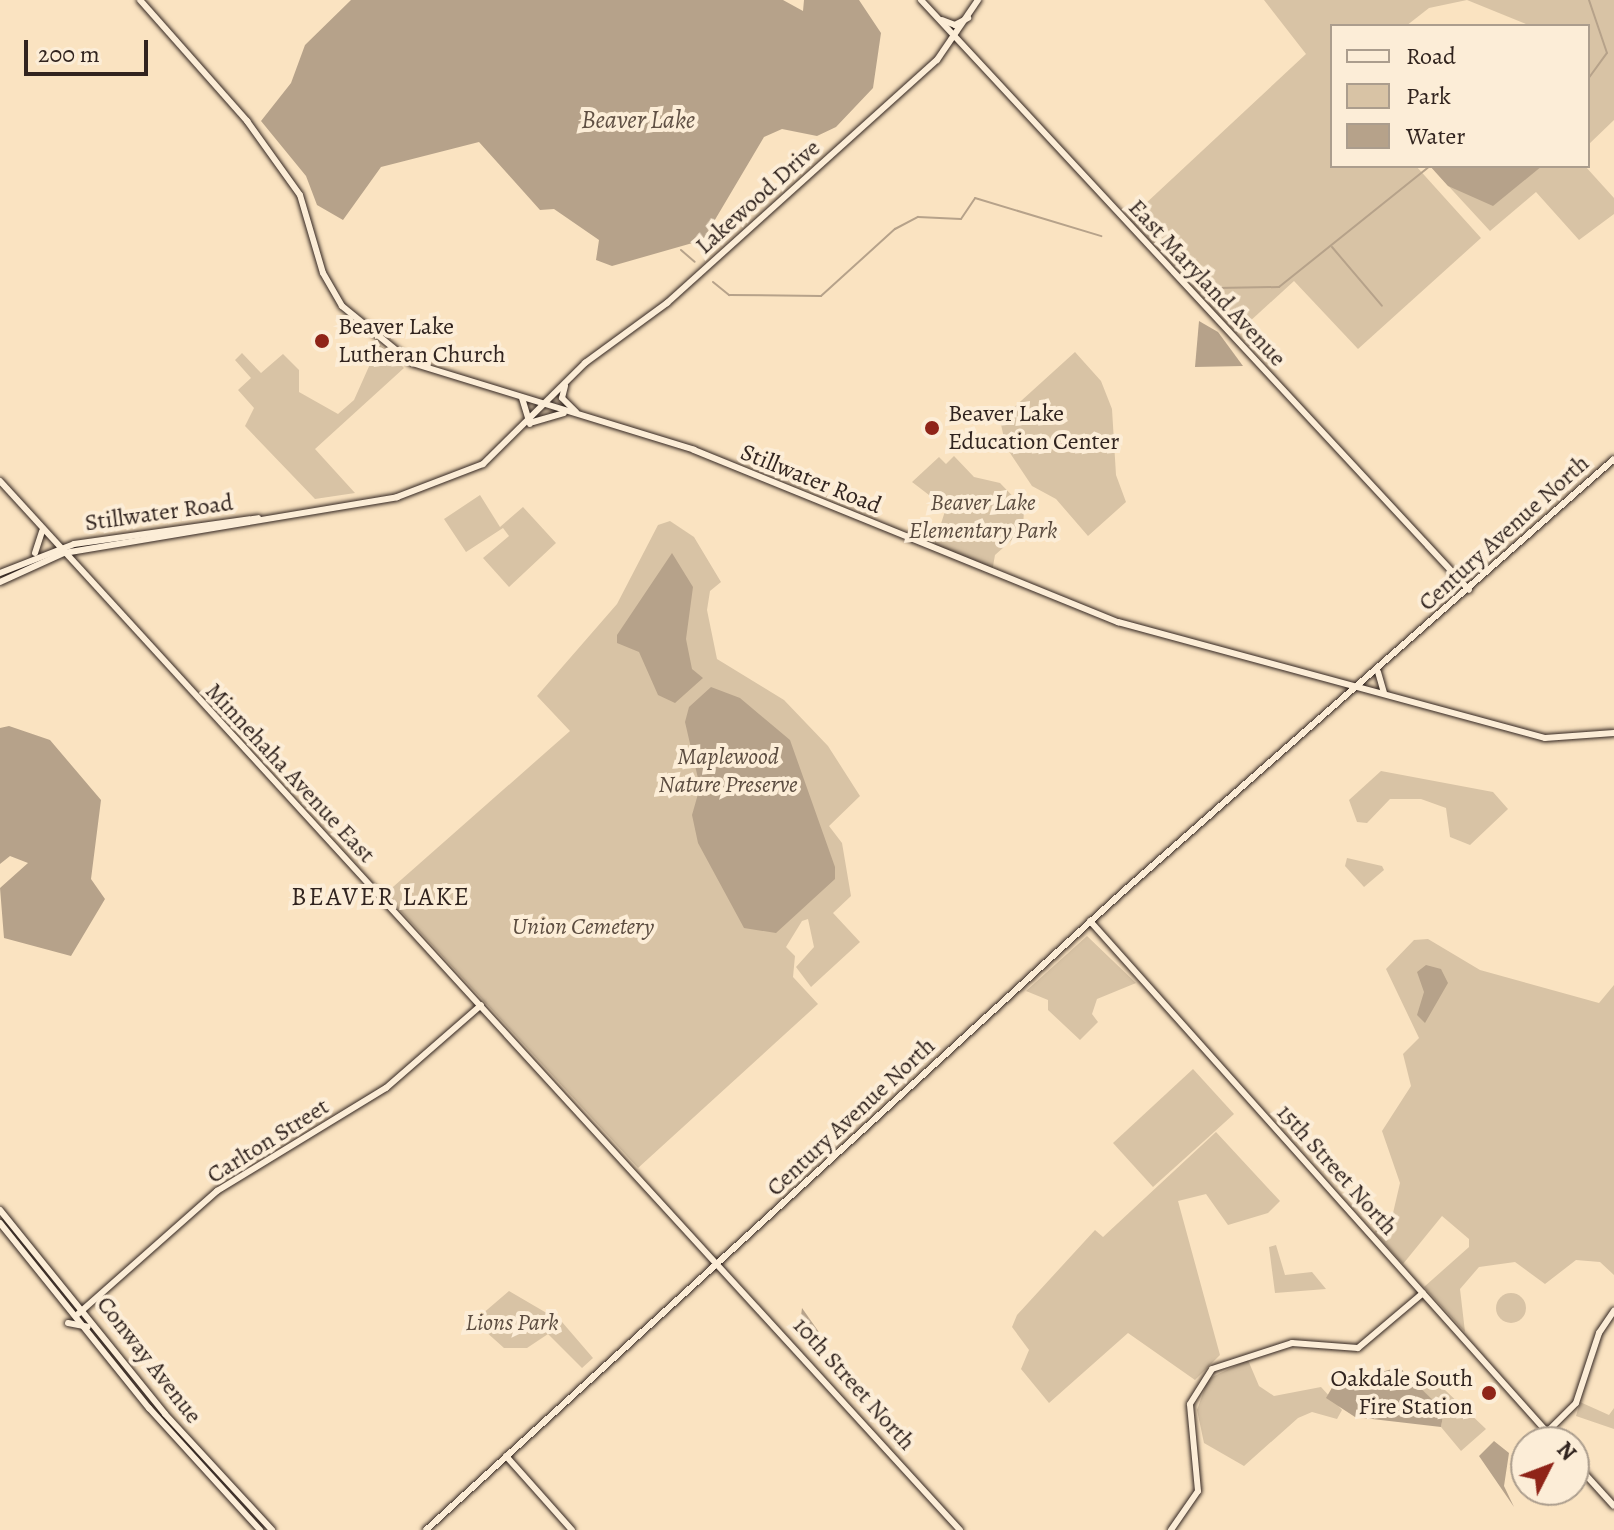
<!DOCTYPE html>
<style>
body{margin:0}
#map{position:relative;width:1614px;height:1530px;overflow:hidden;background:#fae3c1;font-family:Alegreya,serif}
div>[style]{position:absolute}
.green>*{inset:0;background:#d8c3a5}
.round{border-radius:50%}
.water>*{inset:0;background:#b6a28a}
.stream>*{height:2px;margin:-1px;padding:0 1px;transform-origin:1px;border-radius:1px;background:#b6a28a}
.roads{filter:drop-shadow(0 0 2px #31241f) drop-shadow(0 0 2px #31241f)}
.secondary>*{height:6px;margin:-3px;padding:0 3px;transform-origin:3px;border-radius:3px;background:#fcedd7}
.dots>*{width:22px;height:22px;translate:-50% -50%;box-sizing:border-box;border:4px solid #fcedd7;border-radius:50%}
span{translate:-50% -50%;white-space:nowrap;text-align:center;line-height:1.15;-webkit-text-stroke:8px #fcedd7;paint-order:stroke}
.street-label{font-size:24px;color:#31241f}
.poi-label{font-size:24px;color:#31241f}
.left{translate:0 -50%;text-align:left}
.right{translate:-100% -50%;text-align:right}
.park-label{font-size:24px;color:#5b4c40;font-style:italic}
.water-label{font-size:26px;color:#605044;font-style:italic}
.neighbourhood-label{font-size:26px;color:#31241f;letter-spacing:2px}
.legend{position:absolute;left:1330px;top:24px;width:260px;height:144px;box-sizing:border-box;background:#fcedd7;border:2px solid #ab9d8d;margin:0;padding:10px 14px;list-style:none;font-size:24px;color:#31241f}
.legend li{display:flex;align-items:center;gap:16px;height:40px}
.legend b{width:40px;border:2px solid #ab9d8d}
.north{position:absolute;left:1510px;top:1426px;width:80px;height:80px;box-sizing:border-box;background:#fcedd7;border:2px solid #ab9d8d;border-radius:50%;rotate:48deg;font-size:22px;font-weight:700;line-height:32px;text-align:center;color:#31241f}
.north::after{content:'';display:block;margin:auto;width:28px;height:36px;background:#8f2418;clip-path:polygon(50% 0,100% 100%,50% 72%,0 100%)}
.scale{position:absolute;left:24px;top:40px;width:124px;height:36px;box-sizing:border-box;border:4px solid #31241f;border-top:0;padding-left:10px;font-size:24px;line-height:28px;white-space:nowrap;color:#31241f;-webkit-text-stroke:6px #fcedd7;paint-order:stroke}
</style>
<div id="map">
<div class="green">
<div style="clip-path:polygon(1264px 0,1614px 0,1614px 120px,1588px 145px,1588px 26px,1531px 26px,1467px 0,1429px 8px,1406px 26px,1332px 26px,1332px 166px,1416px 166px,1481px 238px,1358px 349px,1294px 281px,1236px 334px,1129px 219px,1306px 54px)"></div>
<div style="clip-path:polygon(1430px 166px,1585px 166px,1614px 198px,1614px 214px,1579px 240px,1536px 192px,1490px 231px)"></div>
<div style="clip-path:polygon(379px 344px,404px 368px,315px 449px,355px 493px,315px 499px,245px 426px,254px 408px,238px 390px,251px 378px,235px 360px,242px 353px,261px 373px,283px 354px,299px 370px,299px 392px,338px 414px,354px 400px)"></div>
<div style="clip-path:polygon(1075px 352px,1101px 381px,1112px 409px,1116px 475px,1126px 502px,1088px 536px,1056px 499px,1032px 486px,1006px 447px,1000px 420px)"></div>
<div style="clip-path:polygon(954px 456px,974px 477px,1000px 483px,1024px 508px,1023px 530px,995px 555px,992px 572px,933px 549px,946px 508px,912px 482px,939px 457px,946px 464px)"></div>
<div style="clip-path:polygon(480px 495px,500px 527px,523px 507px,556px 543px,509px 587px,483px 558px,509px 536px,503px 528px,466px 552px,444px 519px)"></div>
<div style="clip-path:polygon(670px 521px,694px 537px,721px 582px,710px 591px,707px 610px,717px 659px,784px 700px,828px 746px,860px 796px,829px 826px,842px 843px,851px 896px,833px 913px,860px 942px,811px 987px,796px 967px,814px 947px,808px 919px,802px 921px,786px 947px,795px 956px,793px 977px,818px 1004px,638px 1168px,385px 894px,570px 731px,537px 696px,617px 604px,658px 525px)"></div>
<div style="clip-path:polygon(1381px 771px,1493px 792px,1508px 809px,1470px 845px,1450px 837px,1446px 808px,1421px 799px,1390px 799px,1367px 823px,1357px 822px,1349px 800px)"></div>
<div style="clip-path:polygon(1347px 858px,1382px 866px,1384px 870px,1364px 887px,1345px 866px)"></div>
<div style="clip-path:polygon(1087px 936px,1136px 983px,1097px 999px,1092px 1014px,1098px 1022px,1080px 1040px,1048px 1010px,1048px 1000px,1026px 991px)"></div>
<div style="clip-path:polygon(1428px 939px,1480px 970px,1599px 1003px,1614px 985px,1614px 1275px,1600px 1262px,1576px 1260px,1545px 1284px,1515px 1262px,1479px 1267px,1460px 1289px,1465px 1332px,1424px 1287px,1469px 1247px,1469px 1239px,1442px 1216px,1403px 1264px,1374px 1232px,1393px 1213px,1400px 1183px,1382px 1131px,1411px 1086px,1403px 1054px,1419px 1038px,1386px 969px,1414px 940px)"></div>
<div style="clip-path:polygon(1193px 1069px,1234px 1114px,1153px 1187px,1113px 1143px)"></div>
<div style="clip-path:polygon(1216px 1132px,1280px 1201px,1268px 1213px,1228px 1225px,1206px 1194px,1178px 1201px,1220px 1355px,1195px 1380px,1128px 1333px,1049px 1403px,1021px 1369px,1029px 1350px,1012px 1327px,1017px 1315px,1095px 1230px,1103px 1237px)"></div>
<div style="clip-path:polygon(1276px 1245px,1285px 1275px,1312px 1272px,1326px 1289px,1275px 1293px,1269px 1247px)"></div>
<div style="clip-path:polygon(509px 1291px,562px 1322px,593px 1358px,582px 1368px,548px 1334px,527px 1348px,504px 1348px,474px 1321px)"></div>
<div class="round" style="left:1496px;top:1293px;width:30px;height:30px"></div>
<div style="clip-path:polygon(1248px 1360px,1259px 1386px,1274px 1396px,1321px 1387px,1342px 1410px,1337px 1419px,1312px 1412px,1298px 1418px,1244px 1466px,1204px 1443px,1197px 1410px,1208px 1379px)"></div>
<div style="clip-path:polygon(1442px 1373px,1445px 1390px,1486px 1429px,1461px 1451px,1441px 1427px,1444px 1411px,1422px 1390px)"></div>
<div style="clip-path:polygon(1580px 1402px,1609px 1415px,1614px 1408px,1614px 1429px,1576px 1416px)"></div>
</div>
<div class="water">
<div style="clip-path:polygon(351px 0,783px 0,803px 11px,804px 0,859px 0,881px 33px,873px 88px,836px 127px,817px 136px,782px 129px,764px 137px,703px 240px,612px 266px,596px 260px,599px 240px,554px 209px,540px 210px,479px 142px,381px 167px,343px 220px,317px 205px,306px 176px,261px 121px,291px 83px,305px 45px)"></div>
<div style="clip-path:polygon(1430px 166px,1542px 166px,1493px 206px,1448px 186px)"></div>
<div style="clip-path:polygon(1199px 321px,1218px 332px,1243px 366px,1195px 367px)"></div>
<div style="clip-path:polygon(672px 553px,693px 587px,686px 639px,692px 669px,703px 678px,675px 703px,658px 695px,639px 652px,617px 643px,617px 635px)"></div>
<div style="clip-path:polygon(711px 687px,740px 698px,790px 740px,835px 867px,835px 879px,776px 933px,744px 928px,698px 843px,692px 815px,700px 787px,685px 722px,689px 707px)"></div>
<div style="clip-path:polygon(9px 726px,50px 740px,101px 800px,91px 879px,105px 899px,71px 956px,4px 938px,0 888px,28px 863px,10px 856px,0 864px,0 728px)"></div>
<div style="clip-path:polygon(1426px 965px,1441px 969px,1448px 983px,1425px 1023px,1417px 1015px,1424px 992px,1417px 972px)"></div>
<div style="clip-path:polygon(802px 1308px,828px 1345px,824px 1355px,799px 1333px)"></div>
<div style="clip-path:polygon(1399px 1367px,1444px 1411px,1441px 1427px,1355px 1417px,1326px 1398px,1333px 1386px)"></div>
<div style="clip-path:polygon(1494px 1441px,1509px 1453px,1504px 1486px,1514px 1507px,1479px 1456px)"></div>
</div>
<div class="stream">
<div style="left:1588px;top:79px;width:32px;rotate:-54deg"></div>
<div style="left:1607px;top:53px;width:56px;rotate:-108.8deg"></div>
<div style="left:1155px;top:235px;width:81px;rotate:41deg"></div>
<div style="left:1216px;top:288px;width:63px;rotate:-0.9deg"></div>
<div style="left:1279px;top:287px;width:193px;rotate:-38.7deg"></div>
<div style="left:1332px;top:247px;width:77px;rotate:49.7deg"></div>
<div style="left:681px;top:250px;width:18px;rotate:41deg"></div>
<div style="left:713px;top:282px;width:21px;rotate:39deg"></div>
<div style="left:729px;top:295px;width:92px;rotate:0.6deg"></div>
<div style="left:821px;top:296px;width:100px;rotate:-42.2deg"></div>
<div style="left:895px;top:229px;width:26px;rotate:-28deg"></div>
<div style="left:918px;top:217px;width:43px;rotate:2.7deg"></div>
<div style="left:961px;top:219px;width:25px;rotate:-56deg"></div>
<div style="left:975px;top:198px;width:132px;rotate:16.8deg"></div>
</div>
<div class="roads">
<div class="secondary">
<div style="left:140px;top:0;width:162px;rotate:48.5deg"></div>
<div style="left:247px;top:121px;width:91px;rotate:54.4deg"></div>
<div style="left:300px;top:195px;width:81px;rotate:73.6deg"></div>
<div style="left:323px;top:273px;width:38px;rotate:60deg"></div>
<div style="left:342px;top:306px;width:90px;rotate:39.2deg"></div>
<div style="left:412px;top:363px;width:295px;rotate:17.1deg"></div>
<div style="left:694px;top:450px;width:458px;rotate:22.1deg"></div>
<div style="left:1118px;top:622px;width:442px;rotate:15.2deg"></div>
<div style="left:1545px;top:738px;width:69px;rotate:-4.1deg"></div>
<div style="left:921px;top:0;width:805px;rotate:47.11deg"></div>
<div style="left:942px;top:20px;width:14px;rotate:21deg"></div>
<div style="left:955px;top:25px;width:15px;rotate:-28deg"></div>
<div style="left:565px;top:386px;width:12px;rotate:104deg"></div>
<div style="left:562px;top:398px;width:20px;rotate:45deg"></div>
<div style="left:522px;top:398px;width:27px;rotate:73deg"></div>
<div style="left:533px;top:422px;width:32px;rotate:-16deg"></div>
<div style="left:0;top:481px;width:1422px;rotate:47.54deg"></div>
<div style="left:35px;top:553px;width:23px;rotate:-72deg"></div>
<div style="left:0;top:573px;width:79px;rotate:-21.4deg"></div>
<div style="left:74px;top:544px;width:186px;rotate:-8deg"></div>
<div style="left:0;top:582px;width:70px;rotate:-24.4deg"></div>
<div style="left:64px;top:553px;width:338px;rotate:-9.5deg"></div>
<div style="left:397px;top:497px;width:92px;rotate:-21deg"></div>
<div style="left:483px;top:464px;width:144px;rotate:-44.7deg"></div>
<div style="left:585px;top:363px;width:102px;rotate:-36.2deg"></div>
<div style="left:667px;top:303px;width:363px;rotate:-42deg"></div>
<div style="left:937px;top:60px;width:73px;rotate:-55.7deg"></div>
<div style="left:1378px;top:672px;width:22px;rotate:74deg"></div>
<div style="left:1090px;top:921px;width:699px;rotate:48.19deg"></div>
<div style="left:0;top:1210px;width:262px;rotate:51deg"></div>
<div style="left:165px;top:1414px;width:158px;rotate:47.3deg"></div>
<div style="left:0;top:1223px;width:238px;rotate:51.2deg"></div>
<div style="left:149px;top:1408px;width:165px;rotate:47.7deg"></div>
<div style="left:78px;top:1314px;width:186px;rotate:-41.5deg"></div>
<div style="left:217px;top:1191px;width:198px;rotate:-31.4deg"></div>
<div style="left:386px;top:1088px;width:126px;rotate:-41.1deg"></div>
<div style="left:68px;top:1323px;width:20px;rotate:11deg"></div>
<div style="left:1547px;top:1432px;width:41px;rotate:-45deg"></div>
<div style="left:1576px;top:1403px;width:74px;rotate:-71.8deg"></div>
<div style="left:1599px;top:1333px;width:27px;rotate:-56deg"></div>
<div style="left:506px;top:1456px;width:99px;rotate:48.3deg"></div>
<div style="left:1574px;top:1462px;width:59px;rotate:47.7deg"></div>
<div style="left:426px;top:1530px;width:949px;rotate:-42.48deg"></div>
<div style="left:1126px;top:889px;width:650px;rotate:-41.38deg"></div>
<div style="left:1171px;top:1530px;width:47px;rotate:-55.3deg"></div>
<div style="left:1198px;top:1491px;width:87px;rotate:-95.3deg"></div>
<div style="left:1190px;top:1404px;width:41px;rotate:-57.8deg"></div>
<div style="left:1212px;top:1369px;width:84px;rotate:-18deg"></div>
<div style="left:1292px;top:1343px;width:66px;rotate:4.3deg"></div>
<div style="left:1358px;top:1348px;width:85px;rotate:-40.2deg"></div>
</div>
</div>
<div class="dots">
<div style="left:322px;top:341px;background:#8f2418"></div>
<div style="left:932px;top:428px;background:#8f2418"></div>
<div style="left:1489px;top:1393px;background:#8f2418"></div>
</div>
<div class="street-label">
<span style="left:758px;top:197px;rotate:-42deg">Lakewood Drive</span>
<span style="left:1207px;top:283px;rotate:47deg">East Maryland Avenue</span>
<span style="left:811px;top:479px;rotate:22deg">Stillwater Road</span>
<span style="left:159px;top:513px;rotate:-8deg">Stillwater Road</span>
<span style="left:1504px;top:533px;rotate:-42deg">Century Avenue North</span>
<span style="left:290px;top:773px;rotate:47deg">Minnehaha Avenue East</span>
<span style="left:851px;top:1117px;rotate:-43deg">Century Avenue North</span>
<span style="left:268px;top:1141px;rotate:-32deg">Carlton Street</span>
<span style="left:1337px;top:1170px;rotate:48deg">15th Street North</span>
<span style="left:149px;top:1360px;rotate:52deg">Conway Avenue</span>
<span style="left:854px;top:1384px;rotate:48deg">10th Street North</span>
</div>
<div class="poi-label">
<span class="left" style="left:338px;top:341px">Beaver Lake<br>Lutheran Church</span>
<span class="left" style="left:948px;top:428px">Beaver Lake<br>Education Center</span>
<span class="right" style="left:1473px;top:1393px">Oakdale South<br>Fire Station</span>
</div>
<div class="park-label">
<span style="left:983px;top:517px">Beaver Lake<br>Elementary Park</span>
<span style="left:728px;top:771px">Maplewood<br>Nature Preserve</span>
<span style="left:583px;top:927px">Union Cemetery</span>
<span style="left:512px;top:1323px">Lions Park</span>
</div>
<div class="water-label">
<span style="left:638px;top:120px">Beaver Lake</span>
</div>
<div class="neighbourhood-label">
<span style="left:381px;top:897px">BEAVER LAKE</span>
</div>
<ul class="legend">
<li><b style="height:10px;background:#fcedd7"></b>Road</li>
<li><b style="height:22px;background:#d8c3a5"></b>Park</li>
<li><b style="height:22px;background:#b6a28a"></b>Water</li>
</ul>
<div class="north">N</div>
<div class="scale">200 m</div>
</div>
